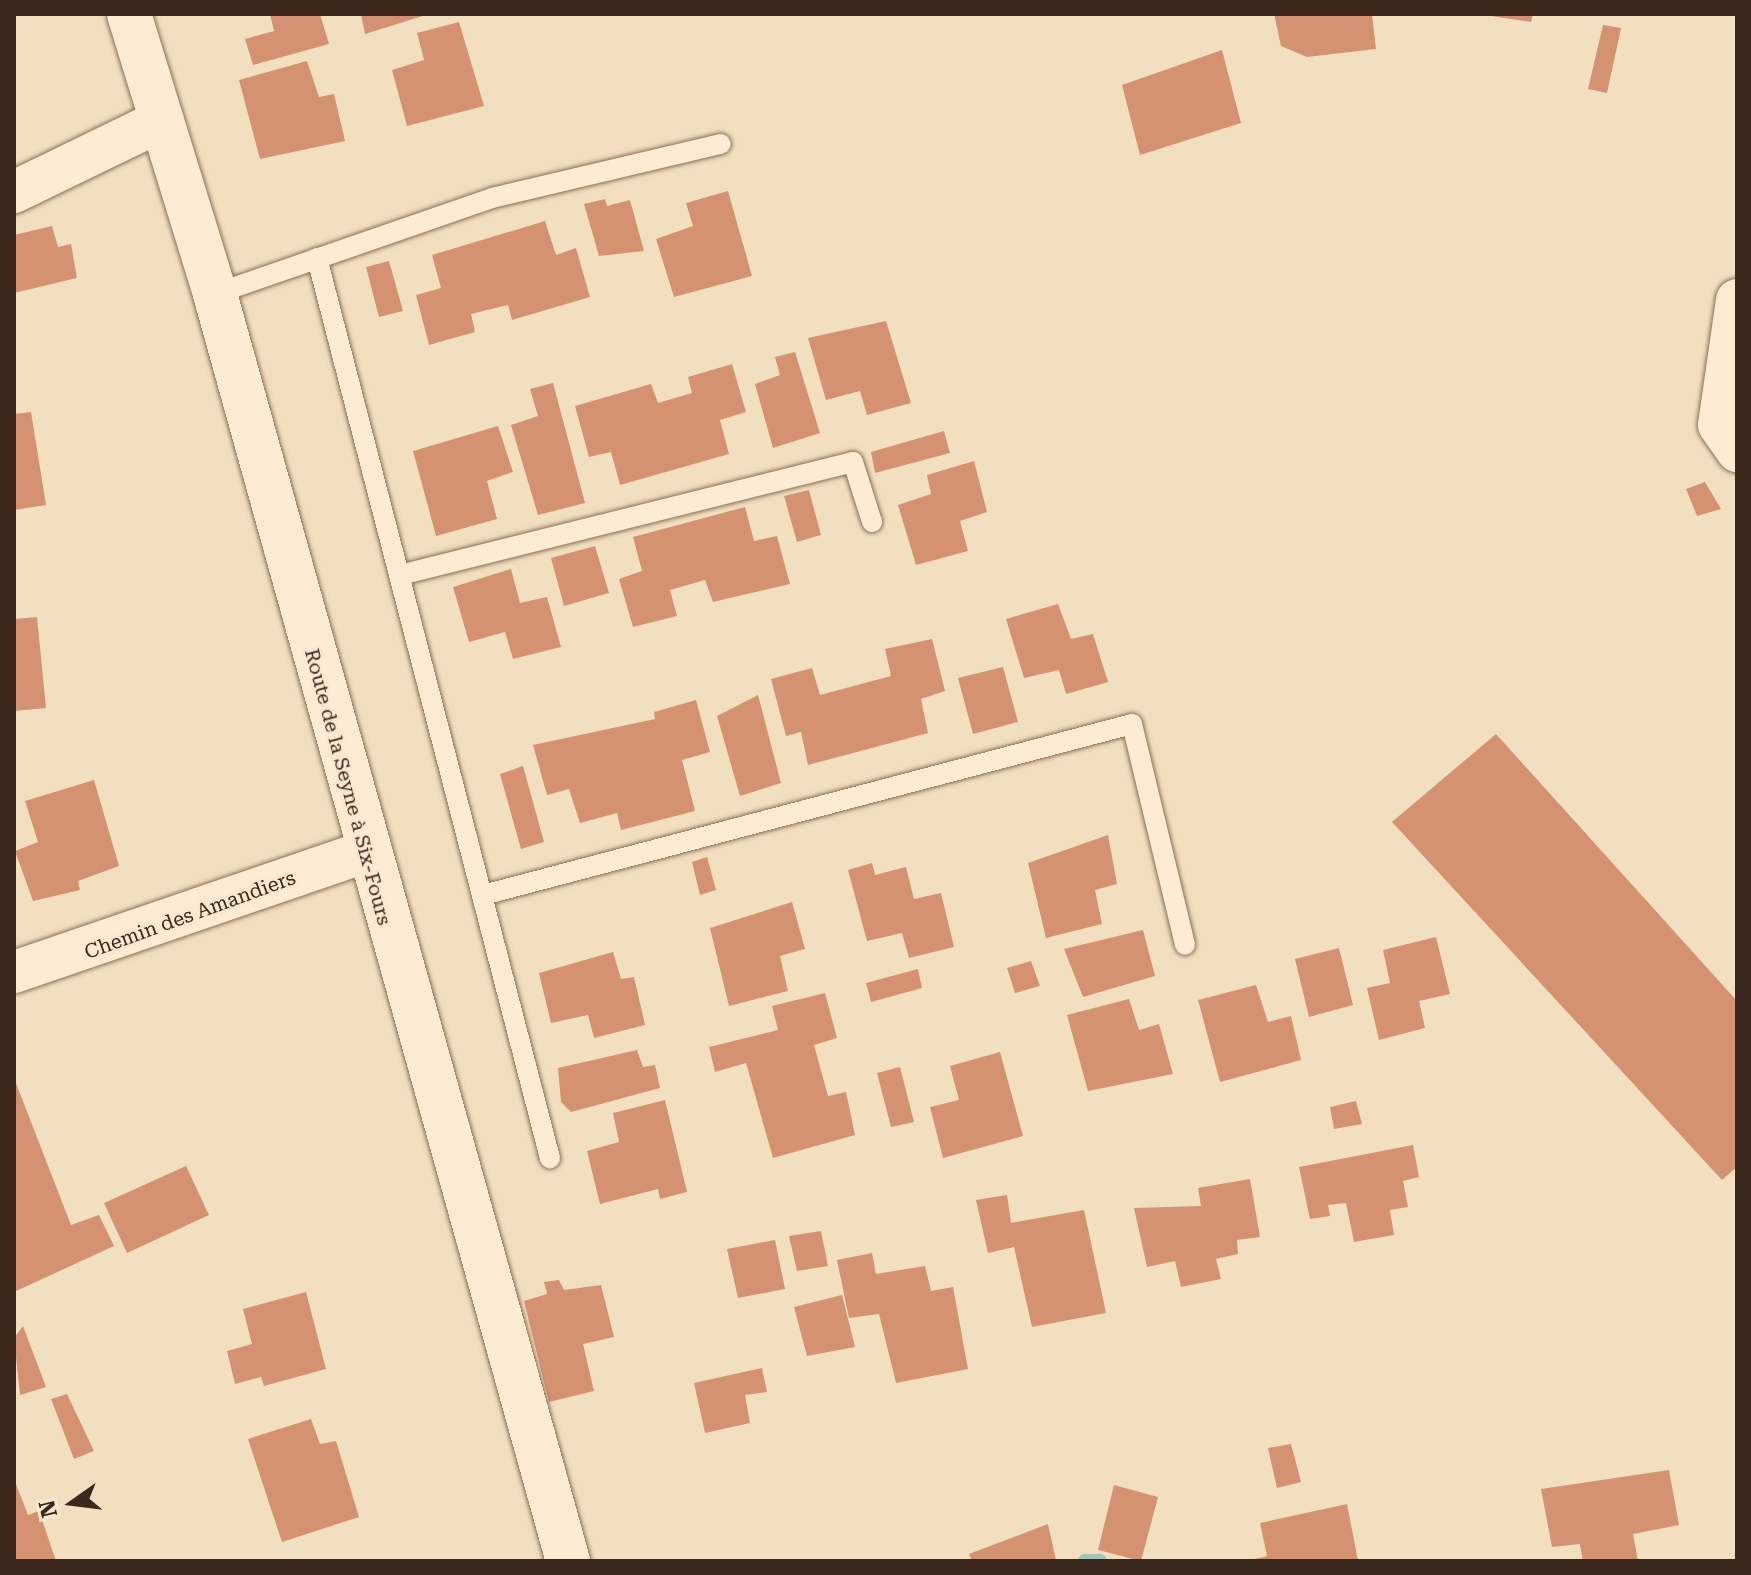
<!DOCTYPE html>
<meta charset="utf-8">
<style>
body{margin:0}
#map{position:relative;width:1751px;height:1575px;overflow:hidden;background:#f2dfc0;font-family:"Roboto Serif",serif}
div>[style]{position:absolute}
.stream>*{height:14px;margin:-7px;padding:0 7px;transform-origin:7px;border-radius:7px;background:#a3c4b7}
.building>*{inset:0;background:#d49272}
.roads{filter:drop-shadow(0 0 2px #8d6e56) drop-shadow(0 0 2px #8d6e56)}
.service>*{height:20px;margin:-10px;padding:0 10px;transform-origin:10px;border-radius:10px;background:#fcecd4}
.minor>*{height:42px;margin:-21px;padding:0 21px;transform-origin:21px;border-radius:21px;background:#fcecd4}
.tertiary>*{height:44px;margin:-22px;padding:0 22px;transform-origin:22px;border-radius:22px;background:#fcecd4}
span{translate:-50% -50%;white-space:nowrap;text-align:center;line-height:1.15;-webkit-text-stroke:6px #f9e9d0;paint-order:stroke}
.street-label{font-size:20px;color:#3b281c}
.frame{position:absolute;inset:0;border:16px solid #3b281c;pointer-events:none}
.north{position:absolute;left:32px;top:1463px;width:80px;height:80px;-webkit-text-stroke:6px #f9e9d0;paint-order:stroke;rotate:256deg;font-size:22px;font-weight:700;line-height:32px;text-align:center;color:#3b281c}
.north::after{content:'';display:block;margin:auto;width:28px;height:36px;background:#3b281c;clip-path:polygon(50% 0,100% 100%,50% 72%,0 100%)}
</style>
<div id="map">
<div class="stream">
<div style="left:1085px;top:1561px;width:15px"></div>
</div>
<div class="building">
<div style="clip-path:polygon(270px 14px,320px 14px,329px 44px,253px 65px,245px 39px,274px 31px)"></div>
<div style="clip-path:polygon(361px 14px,426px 14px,426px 15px,365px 34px)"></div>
<div style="clip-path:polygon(1274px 14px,1372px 14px,1376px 49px,1307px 57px,1281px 46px)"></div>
<div style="clip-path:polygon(1477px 14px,1533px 14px,1531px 22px)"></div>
<div style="clip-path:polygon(459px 22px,484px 106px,407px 126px,392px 70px,424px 60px,417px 33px)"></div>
<div style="clip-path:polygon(1603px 25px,1621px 28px,1607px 93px,1588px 89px)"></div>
<div style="clip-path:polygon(1222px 50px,1241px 123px,1140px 155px,1122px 85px)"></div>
<div style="clip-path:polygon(307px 61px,319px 97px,334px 94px,345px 141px,260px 159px,239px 80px)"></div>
<div style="clip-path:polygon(728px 191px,752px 276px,674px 297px,656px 239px,693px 226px,686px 203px)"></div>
<div style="clip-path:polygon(605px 199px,607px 206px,630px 200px,644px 251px,599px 256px,584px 204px)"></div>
<div style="clip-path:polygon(545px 221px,556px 255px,576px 248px,590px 297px,512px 320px,508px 305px,471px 314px,475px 332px,429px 345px,416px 295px,441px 288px,432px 255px)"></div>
<div style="clip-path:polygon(52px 226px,58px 247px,71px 244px,77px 278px,14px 293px,14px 235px)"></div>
<div style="clip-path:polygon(389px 261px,403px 311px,379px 317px,366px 267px)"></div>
<div style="clip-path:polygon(886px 321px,911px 403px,867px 415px,860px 391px,826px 400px,808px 338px)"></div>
<div style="clip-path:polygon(795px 352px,820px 433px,773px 448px,755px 384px,780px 375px,775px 357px)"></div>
<div style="clip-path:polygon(732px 364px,746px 412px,720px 420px,729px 454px,620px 485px,611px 452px,589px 457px,575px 406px,651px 384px,658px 403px,692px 393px,688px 377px)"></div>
<div style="clip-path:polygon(553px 383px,585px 503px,538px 515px,511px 425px,538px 416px,530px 389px)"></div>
<div style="clip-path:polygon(31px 412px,46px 505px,14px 510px,14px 414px)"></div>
<div style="clip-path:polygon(498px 426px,513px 472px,487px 481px,497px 519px,436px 536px,413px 451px)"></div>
<div style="clip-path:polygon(944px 431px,950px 453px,875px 473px,871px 452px)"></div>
<div style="clip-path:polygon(974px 461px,987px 512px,960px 521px,968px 551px,916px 565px,898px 505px,931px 494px,927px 475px)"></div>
<div style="clip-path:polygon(1705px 482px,1721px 509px,1697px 516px,1686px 489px)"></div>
<div style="clip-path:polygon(809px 490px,821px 535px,797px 542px,784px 496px)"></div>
<div style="clip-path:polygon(745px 507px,754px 541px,777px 536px,790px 584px,713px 602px,705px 580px,670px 590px,677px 616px,633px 627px,619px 579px,642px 571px,633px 537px)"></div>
<div style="clip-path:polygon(595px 546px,609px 593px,564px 606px,551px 558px)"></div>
<div style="clip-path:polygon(511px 569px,520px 603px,547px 597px,561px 647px,513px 659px,505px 632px,469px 642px,453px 587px)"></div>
<div style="clip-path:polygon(1058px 604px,1071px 639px,1093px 634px,1108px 682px,1066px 694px,1059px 670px,1024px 678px,1006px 619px)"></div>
<div style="clip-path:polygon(37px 617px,46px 708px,14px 711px,14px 619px)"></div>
<div style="clip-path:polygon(932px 639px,945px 691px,921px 699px,928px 733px,808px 765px,801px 732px,786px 736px,771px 679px,812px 668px,820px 695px,891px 676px,885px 649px)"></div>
<div style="clip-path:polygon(1003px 667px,1018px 722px,973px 734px,958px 678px)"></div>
<div style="clip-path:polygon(758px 695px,781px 783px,740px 796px,717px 716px)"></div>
<div style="clip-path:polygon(696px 700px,710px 752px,682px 760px,695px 811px,621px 830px,617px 813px,580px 823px,569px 789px,547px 795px,533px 745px,655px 719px,654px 712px)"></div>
<div style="clip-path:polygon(1496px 734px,1737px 1001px,1737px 1167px,1722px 1180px,1392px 822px)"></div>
<div style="clip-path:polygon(523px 766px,544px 842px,521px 849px,500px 774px)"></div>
<div style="clip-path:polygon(94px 780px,119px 866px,78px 881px,80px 890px,33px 901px,15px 851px,38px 842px,25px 801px)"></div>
<div style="clip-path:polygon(1108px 835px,1117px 884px,1095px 890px,1102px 924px,1046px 938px,1028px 863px)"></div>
<div style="clip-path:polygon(707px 857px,716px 890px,700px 895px,692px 862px)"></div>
<div style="clip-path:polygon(872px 863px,875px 875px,906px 867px,914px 899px,941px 893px,954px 947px,909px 958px,902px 933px,867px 941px,848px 870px)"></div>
<div style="clip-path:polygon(792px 902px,805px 949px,780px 956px,788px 991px,729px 1006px,710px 928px)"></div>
<div style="clip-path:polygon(1143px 930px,1155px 976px,1083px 997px,1064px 949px)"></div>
<div style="clip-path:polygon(1436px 937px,1450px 994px,1419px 1001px,1425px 1028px,1379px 1040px,1367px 988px,1390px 983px,1383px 950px)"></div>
<div style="clip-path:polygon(1339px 948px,1353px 1005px,1309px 1017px,1295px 959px)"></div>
<div style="clip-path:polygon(613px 952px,621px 979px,634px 977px,645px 1025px,594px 1038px,588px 1015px,551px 1023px,539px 973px)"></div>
<div style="clip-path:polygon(1031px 961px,1040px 986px,1015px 993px,1007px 968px)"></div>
<div style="clip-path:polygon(918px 969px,922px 988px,871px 1002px,866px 983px)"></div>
<div style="clip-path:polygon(1256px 985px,1268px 1022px,1291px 1016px,1301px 1060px,1220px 1082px,1198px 1000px)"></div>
<div style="clip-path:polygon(825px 993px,837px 1038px,814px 1045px,828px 1096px,846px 1092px,855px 1135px,773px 1158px,746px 1063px,715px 1072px,709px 1047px,778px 1030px,772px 1006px)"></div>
<div style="clip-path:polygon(1129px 999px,1139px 1030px,1159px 1024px,1173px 1074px,1088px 1091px,1067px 1015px)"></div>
<div style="clip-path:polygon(637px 1050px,643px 1067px,655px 1065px,660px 1088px,571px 1112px,561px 1102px,558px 1068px)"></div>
<div style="clip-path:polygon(1000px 1052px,1023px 1136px,943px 1158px,930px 1107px,959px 1100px,950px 1066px)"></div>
<div style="clip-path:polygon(900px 1067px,914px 1122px,891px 1127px,877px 1073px)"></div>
<div style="clip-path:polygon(14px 1078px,71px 1225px,99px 1215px,114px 1246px,14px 1292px)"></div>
<div style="clip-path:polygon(665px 1100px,687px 1192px,660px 1199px,658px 1189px,600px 1204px,587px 1151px,619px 1142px,613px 1113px)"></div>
<div style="clip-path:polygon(1356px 1101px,1362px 1124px,1334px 1129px,1330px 1107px)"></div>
<div style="clip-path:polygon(1413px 1145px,1419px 1177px,1403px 1181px,1408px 1207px,1390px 1210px,1394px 1235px,1354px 1242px,1346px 1203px,1328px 1205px,1330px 1216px,1310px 1219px,1299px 1167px)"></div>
<div style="clip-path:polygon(186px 1166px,209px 1215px,127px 1253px,104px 1203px)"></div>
<div style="clip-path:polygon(1250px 1179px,1260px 1237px,1237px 1240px,1238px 1254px,1216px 1259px,1221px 1279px,1181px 1287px,1175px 1261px,1147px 1267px,1134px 1208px,1201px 1206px,1198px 1188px)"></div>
<div style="clip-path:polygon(1007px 1195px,1011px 1223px,1084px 1210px,1106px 1313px,1032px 1327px,1014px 1247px,988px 1253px,976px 1200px)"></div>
<div style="clip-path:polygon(821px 1231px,828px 1266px,797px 1271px,789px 1236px)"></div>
<div style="clip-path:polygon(775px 1240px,785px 1289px,738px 1298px,727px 1249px)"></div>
<div style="clip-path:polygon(872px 1253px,876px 1274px,925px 1266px,931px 1291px,953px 1287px,968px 1369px,896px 1383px,879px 1314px,849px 1318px,837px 1260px)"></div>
<div style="clip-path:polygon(559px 1280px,564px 1290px,601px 1285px,614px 1337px,583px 1344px,594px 1391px,549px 1402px,524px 1301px,547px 1294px,544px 1282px)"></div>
<div style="clip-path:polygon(306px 1292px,326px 1369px,264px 1386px,261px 1377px,235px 1384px,227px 1351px,252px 1344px,243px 1309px)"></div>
<div style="clip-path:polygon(842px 1295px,855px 1347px,807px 1356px,794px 1307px)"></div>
<div style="clip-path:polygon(23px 1326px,46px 1387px,20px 1395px,14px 1338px)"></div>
<div style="clip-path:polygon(762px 1368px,767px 1392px,745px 1395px,750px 1423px,705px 1433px,694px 1383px)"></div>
<div style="clip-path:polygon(67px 1394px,94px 1451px,74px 1459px,51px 1399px)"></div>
<div style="clip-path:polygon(311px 1419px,320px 1444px,336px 1441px,359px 1517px,282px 1542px,248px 1439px)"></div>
<div style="clip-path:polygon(1291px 1444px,1301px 1482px,1277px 1488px,1268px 1448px)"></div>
<div style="clip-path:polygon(1669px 1470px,1679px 1525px,1633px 1534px,1638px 1561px,1583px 1561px,1580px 1544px,1552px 1547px,1541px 1489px)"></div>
<div style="clip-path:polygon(14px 1479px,28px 1515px,39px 1511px,56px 1561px,14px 1561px)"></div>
<div style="clip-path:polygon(1114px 1485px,1158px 1497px,1141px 1561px,1098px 1550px)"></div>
<div style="clip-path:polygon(1347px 1504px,1358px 1561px,1246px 1561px,1267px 1556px,1260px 1523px)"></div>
<div style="clip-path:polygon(1048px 1524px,1056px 1561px,972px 1561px,969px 1554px)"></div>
</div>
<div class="roads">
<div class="service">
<div style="left:317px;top:258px;width:930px;rotate:75.49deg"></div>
<div style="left:215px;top:294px;width:293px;rotate:-19.1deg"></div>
<div style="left:492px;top:198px;width:235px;rotate:-13.3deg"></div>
<div style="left:400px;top:575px;width:467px;rotate:-14deg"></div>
<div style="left:853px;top:462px;width:63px;rotate:72.4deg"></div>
<div style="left:483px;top:895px;width:671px;rotate:-14.76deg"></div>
<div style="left:1132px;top:724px;width:227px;rotate:76.5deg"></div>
</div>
<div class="minor">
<div style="left:14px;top:192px;width:165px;rotate:-25.9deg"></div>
<div style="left:1737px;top:300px;width:126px;rotate:98.2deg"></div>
<div style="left:1719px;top:425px;width:32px;rotate:55deg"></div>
<div style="left:14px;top:972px;width:371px;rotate:-18.9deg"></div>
</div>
<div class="tertiary">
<div style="left:129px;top:14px;width:293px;rotate:72.9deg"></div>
<div style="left:215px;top:294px;width:1315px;rotate:74.43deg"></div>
</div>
</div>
<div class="street-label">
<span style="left:348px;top:787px;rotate:75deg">Route de la Seyne à Six-Fours</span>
<span style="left:190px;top:915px;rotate:-20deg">Chemin des Amandiers</span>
</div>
<div class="frame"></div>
<div class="north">N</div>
</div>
